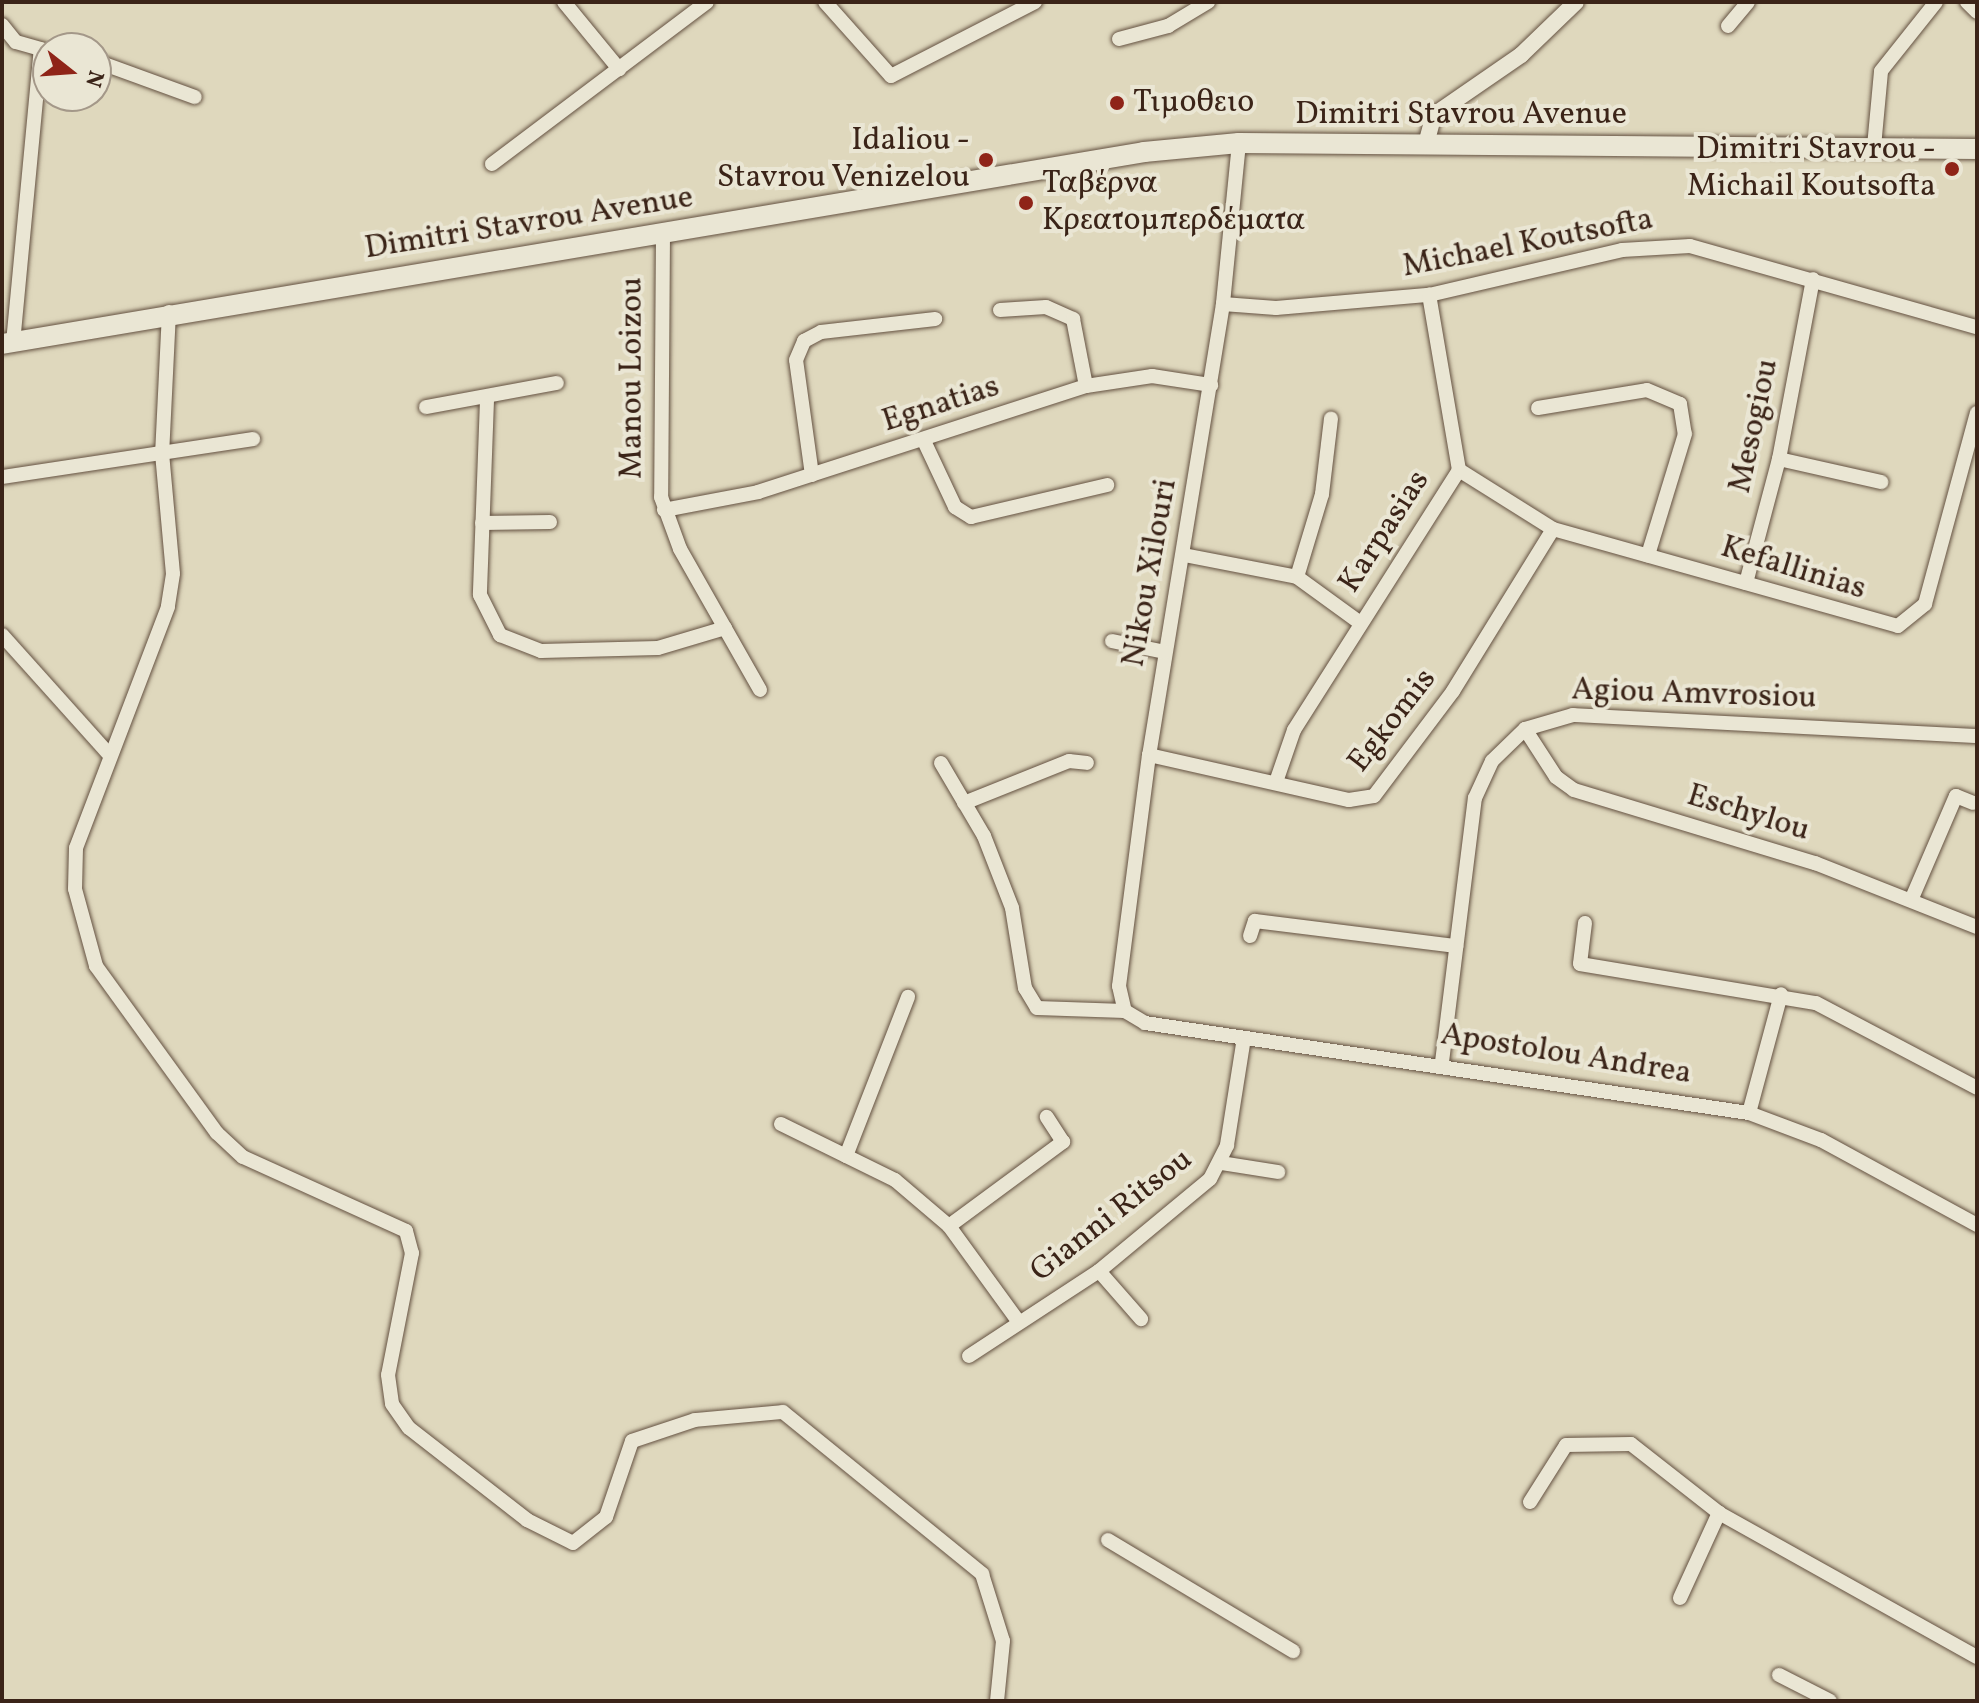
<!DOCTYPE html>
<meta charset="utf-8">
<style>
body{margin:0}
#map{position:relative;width:1979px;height:1703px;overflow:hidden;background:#dfd8bd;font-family:Vollkorn,serif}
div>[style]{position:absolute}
.roads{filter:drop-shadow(0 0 2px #645141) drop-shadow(0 0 2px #645141)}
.minor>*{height:14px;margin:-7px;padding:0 7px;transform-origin:7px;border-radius:7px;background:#eae6d4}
.tertiary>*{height:16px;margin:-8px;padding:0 8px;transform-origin:8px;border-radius:8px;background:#eae6d4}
.secondary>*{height:20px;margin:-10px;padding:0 10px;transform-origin:10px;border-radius:10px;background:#eae6d4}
.dots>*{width:22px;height:22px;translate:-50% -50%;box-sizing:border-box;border:4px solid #eae6d4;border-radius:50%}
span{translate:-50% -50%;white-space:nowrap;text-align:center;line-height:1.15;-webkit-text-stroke:8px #eae6d4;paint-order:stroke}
.poi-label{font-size:32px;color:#3b2418}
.left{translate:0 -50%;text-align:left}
.right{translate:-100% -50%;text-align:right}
.street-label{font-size:32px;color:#3b2418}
.frame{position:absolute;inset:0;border:4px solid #3b2418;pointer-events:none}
.north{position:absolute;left:32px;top:32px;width:80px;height:80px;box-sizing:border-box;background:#eae6d4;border:2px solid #a49889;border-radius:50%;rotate:107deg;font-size:22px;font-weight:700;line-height:32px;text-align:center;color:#3b2418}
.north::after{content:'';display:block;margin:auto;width:28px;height:36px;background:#8f2418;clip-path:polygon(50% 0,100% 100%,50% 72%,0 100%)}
</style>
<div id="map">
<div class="roads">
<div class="minor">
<div style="left:564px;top:2px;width:87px;rotate:50.6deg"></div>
<div style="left:825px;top:2px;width:99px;rotate:48.3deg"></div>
<div style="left:891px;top:76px;width:162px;rotate:-27.2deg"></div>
<div style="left:1967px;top:2px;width:14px;rotate:45deg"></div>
<div style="left:2px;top:25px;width:22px;rotate:51deg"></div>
<div style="left:16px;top:42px;width:33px;rotate:16deg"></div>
<div style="left:1728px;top:26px;width:31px;rotate:-50deg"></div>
<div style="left:1119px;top:39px;width:51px;rotate:-14.9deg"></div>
<div style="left:1168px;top:26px;width:47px;rotate:-31deg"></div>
<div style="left:96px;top:61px;width:105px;rotate:20deg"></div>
<div style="left:1239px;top:143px;width:162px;rotate:95.7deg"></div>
<div style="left:1223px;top:304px;width:457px;rotate:99.3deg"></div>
<div style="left:1149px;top:755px;width:233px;rotate:97.4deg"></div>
<div style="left:1119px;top:986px;width:26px;rotate:77deg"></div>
<div style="left:1125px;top:1011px;width:23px;rotate:31deg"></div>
<div style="left:1145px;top:1023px;width:611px;rotate:8.48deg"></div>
<div style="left:1749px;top:1113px;width:77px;rotate:20.6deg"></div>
<div style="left:1821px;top:1140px;width:178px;rotate:28.6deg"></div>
<div style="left:1874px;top:147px;width:76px;rotate:-84.7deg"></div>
<div style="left:1881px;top:71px;width:88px;rotate:-51.4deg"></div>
<div style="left:492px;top:164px;width:269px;rotate:-37deg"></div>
<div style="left:663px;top:234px;width:263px;rotate:90.4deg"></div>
<div style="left:661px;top:497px;width:55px;rotate:69.9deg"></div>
<div style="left:680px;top:549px;width:162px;rotate:60.4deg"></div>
<div style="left:1223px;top:304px;width:53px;rotate:4.3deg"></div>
<div style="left:1276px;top:308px;width:154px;rotate:-4.9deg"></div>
<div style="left:1429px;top:295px;width:198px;rotate:-13.1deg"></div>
<div style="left:1622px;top:250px;width:68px;rotate:-3.4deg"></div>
<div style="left:1690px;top:246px;width:298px;rotate:15.8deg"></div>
<div style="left:1000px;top:310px;width:46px;rotate:-3.7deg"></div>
<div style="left:1046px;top:307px;width:30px;rotate:24deg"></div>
<div style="left:1073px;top:319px;width:68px;rotate:79deg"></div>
<div style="left:169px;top:312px;width:141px;rotate:92.8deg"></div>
<div style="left:162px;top:453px;width:121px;rotate:84.8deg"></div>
<div style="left:173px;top:574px;width:33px;rotate:99deg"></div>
<div style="left:168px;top:607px;width:258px;rotate:110.9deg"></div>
<div style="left:76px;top:848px;width:41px;rotate:91.4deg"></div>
<div style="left:75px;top:889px;width:80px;rotate:74.7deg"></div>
<div style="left:96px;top:966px;width:206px;rotate:54.1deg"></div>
<div style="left:217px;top:1133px;width:35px;rotate:43deg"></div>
<div style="left:243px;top:1157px;width:179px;rotate:24.4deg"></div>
<div style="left:406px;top:1231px;width:23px;rotate:75deg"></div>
<div style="left:412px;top:1253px;width:124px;rotate:101.1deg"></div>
<div style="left:388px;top:1375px;width:29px;rotate:82deg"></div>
<div style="left:392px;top:1404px;width:29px;rotate:55deg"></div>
<div style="left:409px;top:1428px;width:150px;rotate:37.9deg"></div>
<div style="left:527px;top:1520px;width:51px;rotate:26.6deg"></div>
<div style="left:573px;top:1543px;width:42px;rotate:-38.2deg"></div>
<div style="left:606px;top:1517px;width:80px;rotate:-71.1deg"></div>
<div style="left:632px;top:1441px;width:66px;rotate:-18.4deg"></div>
<div style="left:695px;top:1420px;width:88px;rotate:-5.2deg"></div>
<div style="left:783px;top:1412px;width:257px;rotate:39.1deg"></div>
<div style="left:982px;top:1574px;width:70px;rotate:72.6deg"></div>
<div style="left:1003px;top:1641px;width:60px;rotate:95.7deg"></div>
<div style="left:13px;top:343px;width:295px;rotate:-84.6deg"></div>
<div style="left:487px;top:400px;width:195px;rotate:92.1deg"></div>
<div style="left:480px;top:595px;width:45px;rotate:63.4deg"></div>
<div style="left:500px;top:635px;width:44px;rotate:21.3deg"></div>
<div style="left:541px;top:651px;width:117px;rotate:-1.5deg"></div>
<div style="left:658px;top:648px;width:70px;rotate:-16.6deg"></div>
<div style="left:426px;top:407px;width:133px;rotate:-10.4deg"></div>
<div style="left:1538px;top:408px;width:110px;rotate:-9.4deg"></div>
<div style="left:1647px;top:390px;width:36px;rotate:23deg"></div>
<div style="left:1680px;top:404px;width:30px;rotate:81deg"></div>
<div style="left:1685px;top:434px;width:127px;rotate:107deg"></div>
<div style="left:924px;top:441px;width:73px;rotate:64.8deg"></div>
<div style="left:955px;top:507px;width:19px;rotate:32deg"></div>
<div style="left:971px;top:517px;width:140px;rotate:-13.2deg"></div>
<div style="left:1779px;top:459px;width:105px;rotate:12.7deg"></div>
<div style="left:1459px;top:470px;width:111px;rotate:32.1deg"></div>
<div style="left:1553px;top:529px;width:358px;rotate:15.7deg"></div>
<div style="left:1898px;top:626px;width:35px;rotate:-39deg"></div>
<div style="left:1925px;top:604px;width:198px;rotate:-74.8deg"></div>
<div style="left:812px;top:475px;width:116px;rotate:-97.9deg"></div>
<div style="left:796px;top:360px;width:21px;rotate:-67deg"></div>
<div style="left:804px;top:341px;width:19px;rotate:-28deg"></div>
<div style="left:821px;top:332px;width:115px;rotate:-6.5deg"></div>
<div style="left:2px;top:477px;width:254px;rotate:-8.6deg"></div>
<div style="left:664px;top:510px;width:96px;rotate:-10.8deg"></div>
<div style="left:758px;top:492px;width:345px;rotate:-17.9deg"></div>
<div style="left:1086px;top:386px;width:67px;rotate:-8.6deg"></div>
<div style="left:1152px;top:376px;width:60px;rotate:8.7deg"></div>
<div style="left:482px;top:523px;width:68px;rotate:-0.8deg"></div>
<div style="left:1184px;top:555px;width:115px;rotate:11deg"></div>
<div style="left:1297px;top:577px;width:77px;rotate:36deg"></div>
<div style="left:1297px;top:577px;width:87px;rotate:-73.2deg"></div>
<div style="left:1322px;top:494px;width:76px;rotate:-83.2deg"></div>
<div style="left:1746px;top:583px;width:128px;rotate:-75.1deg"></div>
<div style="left:1779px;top:459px;width:183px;rotate:-79.3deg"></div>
<div style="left:2px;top:635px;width:159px;rotate:48.1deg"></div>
<div style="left:1112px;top:641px;width:54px;rotate:11.7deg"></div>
<div style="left:1525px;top:729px;width:57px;rotate:57.1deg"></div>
<div style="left:1556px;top:777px;width:22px;rotate:36deg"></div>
<div style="left:1574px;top:790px;width:252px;rotate:16.9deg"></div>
<div style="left:1815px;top:863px;width:174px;rotate:21.6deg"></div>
<div style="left:1149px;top:755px;width:205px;rotate:12.7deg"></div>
<div style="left:1349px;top:800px;width:25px;rotate:-9deg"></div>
<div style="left:1374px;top:796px;width:131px;rotate:-53deg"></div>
<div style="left:1453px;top:691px;width:190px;rotate:-58.3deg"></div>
<div style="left:941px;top:763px;width:85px;rotate:59.5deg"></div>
<div style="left:984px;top:836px;width:77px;rotate:68.7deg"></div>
<div style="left:1012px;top:908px;width:81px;rotate:80.8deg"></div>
<div style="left:1025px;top:988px;width:23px;rotate:59deg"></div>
<div style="left:1037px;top:1008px;width:88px;rotate:2deg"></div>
<div style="left:1276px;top:782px;width:55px;rotate:-70.9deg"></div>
<div style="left:1294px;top:730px;width:308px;rotate:-57.6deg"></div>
<div style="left:1459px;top:470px;width:178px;rotate:-99.7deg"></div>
<div style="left:964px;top:803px;width:113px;rotate:-21.8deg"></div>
<div style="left:1069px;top:761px;width:18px;rotate:6deg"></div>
<div style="left:1912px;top:898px;width:111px;rotate:-66.7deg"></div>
<div style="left:1956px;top:796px;width:18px;rotate:22deg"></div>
<div style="left:1585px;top:923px;width:41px;rotate:97deg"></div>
<div style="left:1580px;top:964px;width:239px;rotate:9.4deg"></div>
<div style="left:1816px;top:1003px;width:182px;rotate:27.8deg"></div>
<div style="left:1250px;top:936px;width:16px;rotate:-72deg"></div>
<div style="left:1255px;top:921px;width:203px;rotate:7.1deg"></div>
<div style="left:1442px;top:1062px;width:266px;rotate:-82.9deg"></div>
<div style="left:1475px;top:798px;width:41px;rotate:-65.3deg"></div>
<div style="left:1492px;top:761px;width:46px;rotate:-44.1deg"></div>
<div style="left:1525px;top:729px;width:50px;rotate:-16.3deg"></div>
<div style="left:1573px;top:715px;width:405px;rotate:3deg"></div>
<div style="left:1749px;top:1113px;width:123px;rotate:-74.9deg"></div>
<div style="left:781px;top:1124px;width:127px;rotate:26.2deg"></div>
<div style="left:895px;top:1180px;width:71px;rotate:40.4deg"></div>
<div style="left:949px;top:1226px;width:117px;rotate:54deg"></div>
<div style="left:846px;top:1156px;width:171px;rotate:-68.7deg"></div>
<div style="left:1221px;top:1163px;width:58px;rotate:9deg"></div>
<div style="left:949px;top:1226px;width:142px;rotate:-36.4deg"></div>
<div style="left:1063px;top:1142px;width:30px;rotate:-123deg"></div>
<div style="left:1099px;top:1271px;width:64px;rotate:48.8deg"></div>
<div style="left:969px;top:1356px;width:155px;rotate:-33.2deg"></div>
<div style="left:1099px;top:1271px;width:144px;rotate:-39.7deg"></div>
<div style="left:1210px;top:1179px;width:38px;rotate:-63deg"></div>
<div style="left:1227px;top:1145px;width:108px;rotate:-81deg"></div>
<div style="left:1530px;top:1502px;width:67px;rotate:-57.7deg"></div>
<div style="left:1566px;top:1445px;width:65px;rotate:-0.9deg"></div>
<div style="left:1631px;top:1444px;width:112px;rotate:38.1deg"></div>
<div style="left:1719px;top:1513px;width:295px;rotate:29.2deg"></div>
<div style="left:1108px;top:1540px;width:216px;rotate:31deg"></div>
<div style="left:1680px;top:1598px;width:94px;rotate:-65.4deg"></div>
<div style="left:1779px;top:1675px;width:57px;rotate:27deg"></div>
</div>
<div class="tertiary">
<div style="left:1426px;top:144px;width:30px;rotate:-75deg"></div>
<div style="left:1434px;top:115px;width:106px;rotate:-34.6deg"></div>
<div style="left:1521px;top:55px;width:76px;rotate:-43.9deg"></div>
</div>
<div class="secondary">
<div style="left:2px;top:344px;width:1158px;rotate:-9.54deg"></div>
<div style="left:1144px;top:152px;width:95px;rotate:-5.4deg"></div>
<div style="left:1239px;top:143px;width:738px;rotate:0.47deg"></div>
</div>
</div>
<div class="dots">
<div style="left:1117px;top:103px;background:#8f2418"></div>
<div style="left:986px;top:160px;background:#8f2418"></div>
<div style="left:1952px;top:169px;background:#8f2418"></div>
<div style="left:1026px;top:203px;background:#8f2418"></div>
</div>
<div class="poi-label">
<span class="left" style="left:1133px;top:103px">Τιμοθειο</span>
<span class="right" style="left:970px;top:160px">Idaliou -<br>Stavrou Venizelou</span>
<span class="right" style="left:1936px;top:169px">Dimitri Stavrou -<br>Michail Koutsofta</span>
<span class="left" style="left:1042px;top:203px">Ταβέρνα<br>Κρεατομπερδέματα</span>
</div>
<div class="street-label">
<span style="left:1461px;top:115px">Dimitri Stavrou Avenue</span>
<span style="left:529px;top:224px;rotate:-9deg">Dimitri Stavrou Avenue</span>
<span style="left:1528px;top:244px;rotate:-11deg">Michael Koutsofta</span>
<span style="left:633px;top:378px;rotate:-90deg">Manou Loizou</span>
<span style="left:941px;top:405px;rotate:-18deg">Egnatias</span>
<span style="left:1755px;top:426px;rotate:-78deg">Mesogiou</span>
<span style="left:1385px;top:532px;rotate:-57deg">Karpasias</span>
<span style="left:1793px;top:569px;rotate:17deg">Kefallinias</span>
<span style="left:1151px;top:573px;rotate:-80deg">Nikou Xilouri</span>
<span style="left:1694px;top:695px;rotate:2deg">Agiou Amvrosiou</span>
<span style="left:1393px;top:721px;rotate:-52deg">Egkomis</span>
<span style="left:1748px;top:814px;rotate:17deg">Eschylou</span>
<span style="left:1566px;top:1055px;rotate:9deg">Apostolou Andrea</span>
<span style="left:1112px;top:1216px;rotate:-38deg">Gianni Ritsou</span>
</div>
<div class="frame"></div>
<div class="north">N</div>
</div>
